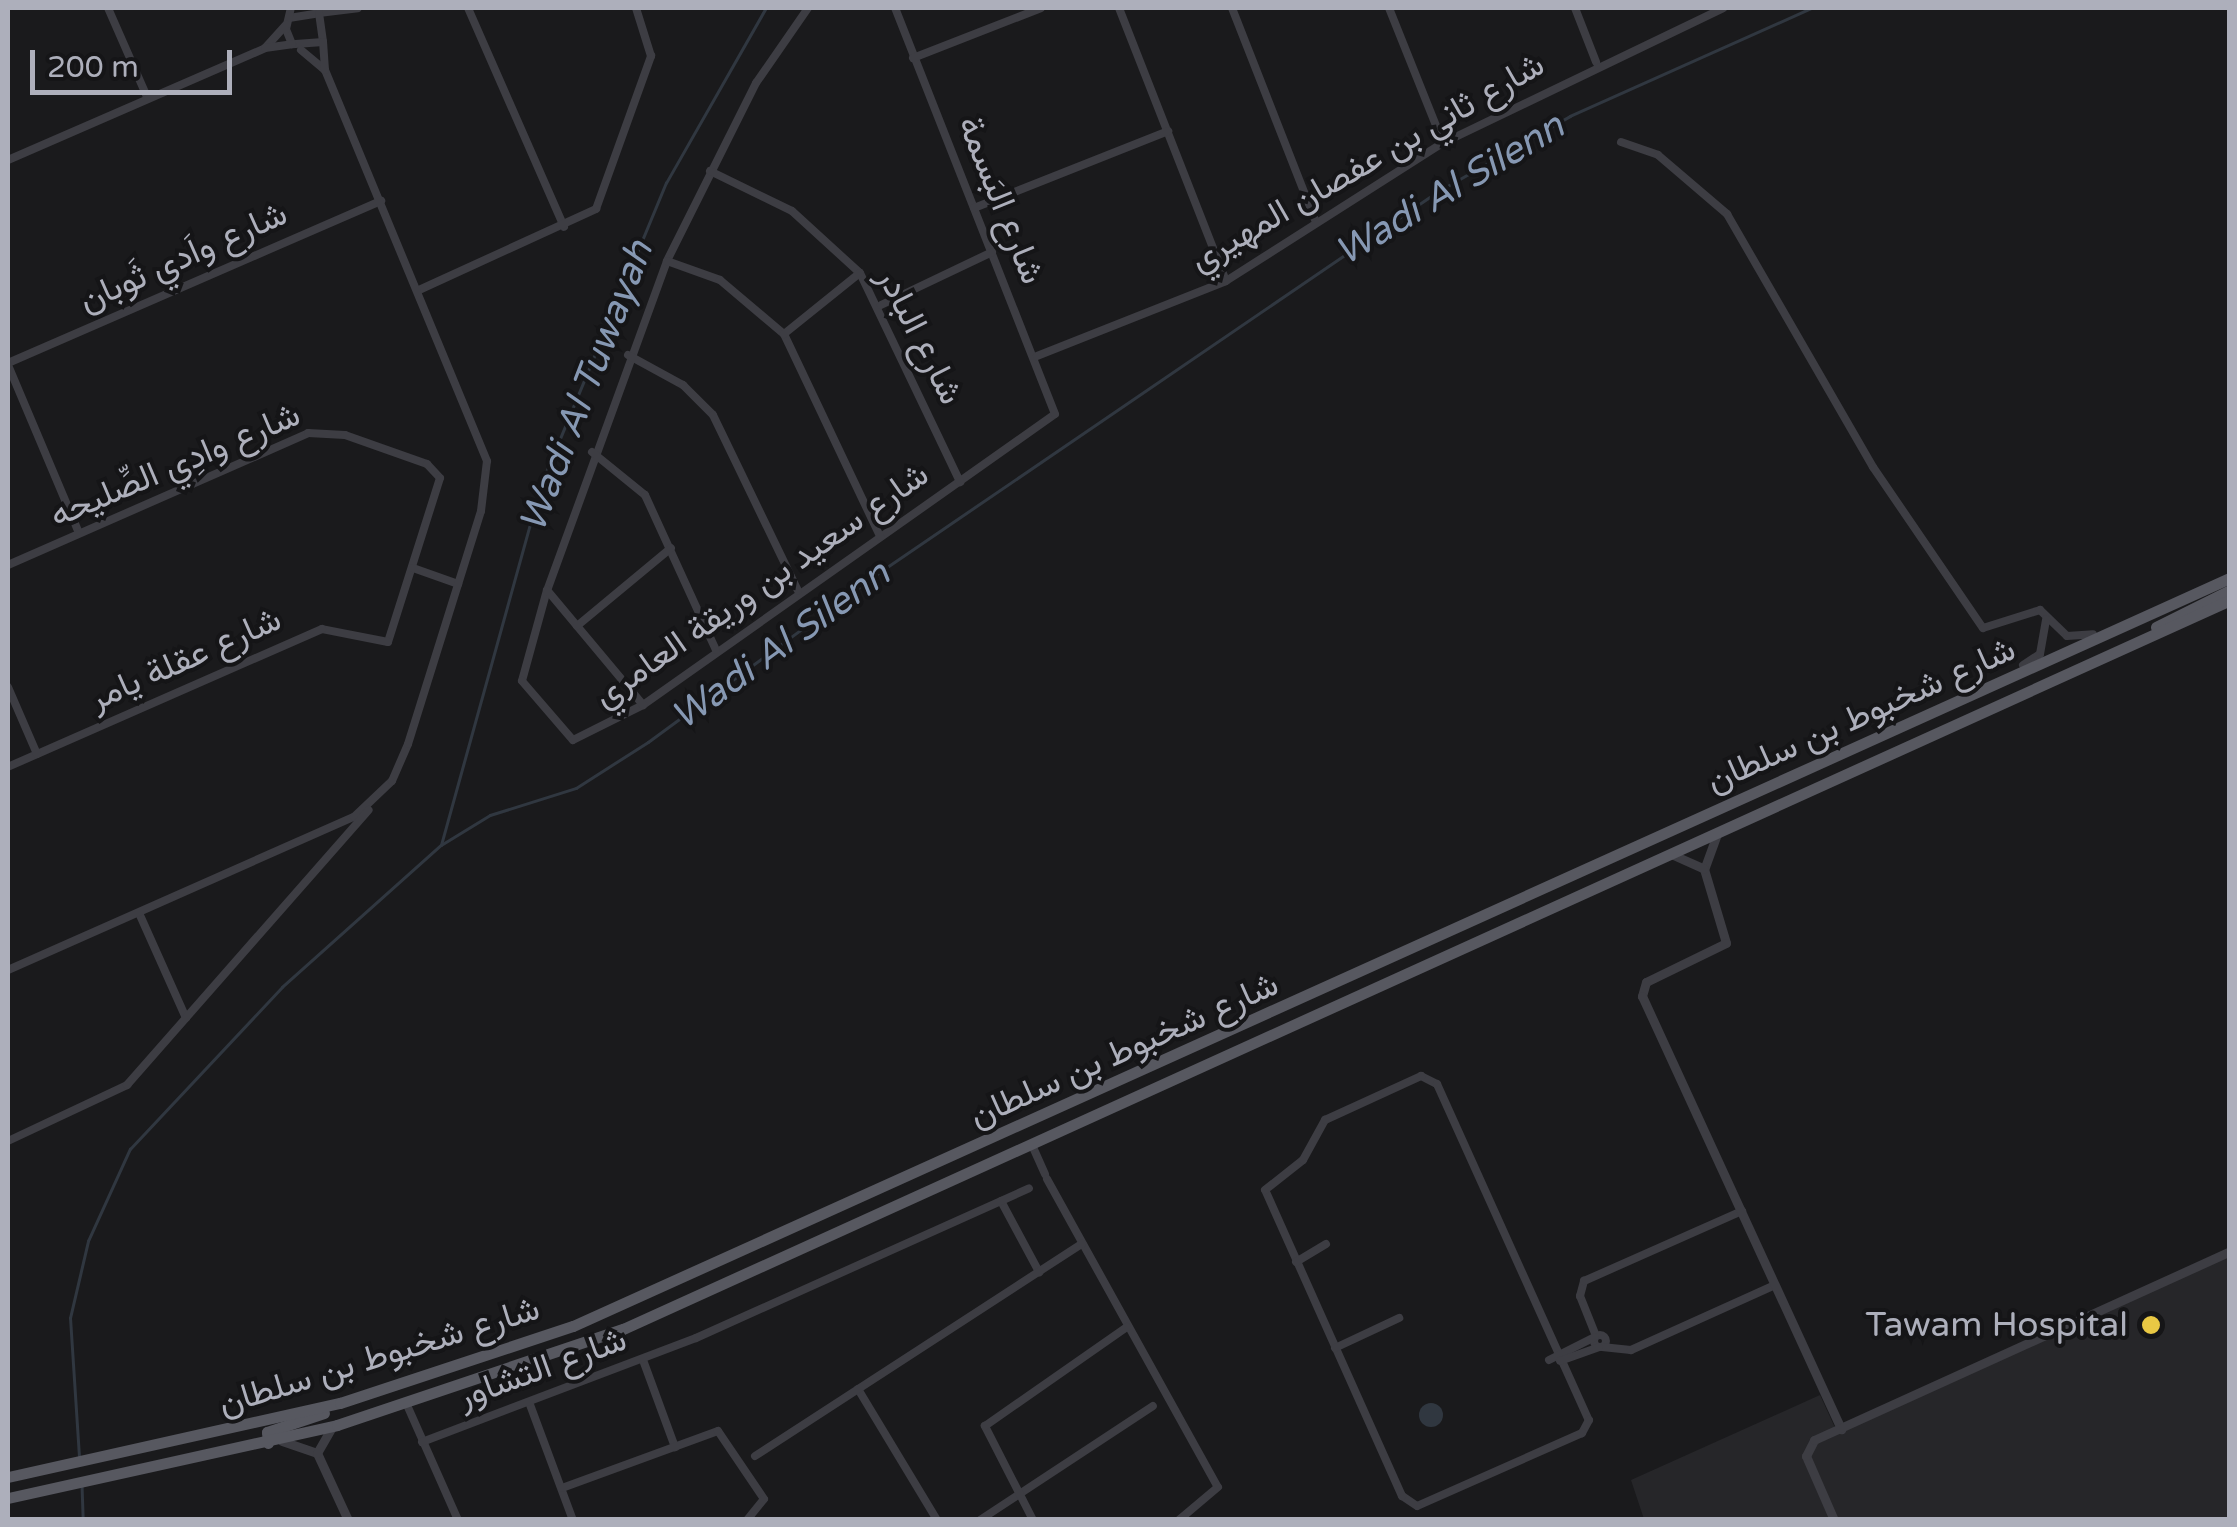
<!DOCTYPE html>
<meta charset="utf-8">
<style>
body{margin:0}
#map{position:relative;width:2237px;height:1527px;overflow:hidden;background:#1a1a1c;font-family:"Varela Round",Vazirmatn,sans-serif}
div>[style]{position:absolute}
.built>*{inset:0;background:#262629}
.water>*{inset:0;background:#303740}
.round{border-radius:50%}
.stream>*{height:2.5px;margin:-1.25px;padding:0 1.25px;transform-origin:1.25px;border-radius:1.25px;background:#303740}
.minor>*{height:8px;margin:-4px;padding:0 4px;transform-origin:4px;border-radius:4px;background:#3d3d43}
.minor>.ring{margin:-4px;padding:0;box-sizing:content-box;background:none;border:8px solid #3d3d43;border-radius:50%}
.tertiary>*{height:9px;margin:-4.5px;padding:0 4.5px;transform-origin:4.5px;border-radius:4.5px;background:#3d3d43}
.primary>*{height:11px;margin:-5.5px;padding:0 5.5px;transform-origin:5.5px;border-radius:5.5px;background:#575860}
.dots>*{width:28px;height:28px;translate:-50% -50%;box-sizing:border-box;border:5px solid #151517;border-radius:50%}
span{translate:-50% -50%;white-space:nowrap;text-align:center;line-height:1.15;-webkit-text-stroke:8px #151517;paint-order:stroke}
.street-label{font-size:35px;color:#adafbb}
.poi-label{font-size:35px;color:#adafbb}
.right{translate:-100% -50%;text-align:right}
.water-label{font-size:38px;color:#8698b3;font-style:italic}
.frame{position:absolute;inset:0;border:10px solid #adafbb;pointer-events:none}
.scale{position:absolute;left:30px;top:50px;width:202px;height:45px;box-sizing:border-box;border:5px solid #adafbb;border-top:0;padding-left:12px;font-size:30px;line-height:35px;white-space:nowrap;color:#adafbb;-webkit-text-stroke:8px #151517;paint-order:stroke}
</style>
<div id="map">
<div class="built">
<div style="clip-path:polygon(2229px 1256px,2229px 1519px,1644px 1519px,1631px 1480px,1820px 1395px,1836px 1430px)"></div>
</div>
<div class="water">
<div class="round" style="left:1419px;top:1403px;width:24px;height:24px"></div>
</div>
<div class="stream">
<div style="left:441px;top:845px;width:377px;rotate:-74.5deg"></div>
<div style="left:542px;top:482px;width:324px;rotate:-67.5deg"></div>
<div style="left:666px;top:183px;width:202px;rotate:-60.3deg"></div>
<div style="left:79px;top:1457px;width:139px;rotate:-93.7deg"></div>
<div style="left:70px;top:1318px;width:79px;rotate:-76.8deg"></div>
<div style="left:88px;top:1241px;width:101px;rotate:-65.5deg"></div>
<div style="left:130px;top:1149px;width:222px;rotate:-46.8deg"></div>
<div style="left:282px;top:987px;width:213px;rotate:-41.8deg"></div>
<div style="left:441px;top:845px;width:57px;rotate:-31.5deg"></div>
<div style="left:490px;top:815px;width:90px;rotate:-17.4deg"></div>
<div style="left:576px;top:788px;width:85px;rotate:-32.6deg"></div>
<div style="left:648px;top:742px;width:277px;rotate:-36.3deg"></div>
<div style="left:871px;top:578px;width:685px;rotate:-34.29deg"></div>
<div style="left:1437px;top:192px;width:153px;rotate:-29.7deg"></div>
<div style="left:1570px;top:116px;width:264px;rotate:-24.1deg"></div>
<div style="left:82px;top:1485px;width:35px;rotate:88deg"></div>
</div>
<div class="minor">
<div style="left:108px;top:8px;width:99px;rotate:66.3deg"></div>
<div style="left:468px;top:8px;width:239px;rotate:66.3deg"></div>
<div style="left:808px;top:8px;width:91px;rotate:124.7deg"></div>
<div style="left:756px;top:83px;width:199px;rotate:116.6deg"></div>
<div style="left:667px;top:261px;width:350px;rotate:110deg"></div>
<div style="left:547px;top:590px;width:94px;rotate:105.4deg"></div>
<div style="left:522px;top:681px;width:78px;rotate:49.2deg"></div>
<div style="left:573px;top:740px;width:78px;rotate:-26.6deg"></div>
<div style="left:643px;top:705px;width:504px;rotate:-35.23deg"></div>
<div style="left:1055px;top:414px;width:436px;rotate:-111.5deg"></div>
<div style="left:1119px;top:8px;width:293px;rotate:68.6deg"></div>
<div style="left:1232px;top:8px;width:230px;rotate:68.6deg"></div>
<div style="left:1389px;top:8px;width:145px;rotate:68.2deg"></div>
<div style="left:1575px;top:8px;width:58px;rotate:68.7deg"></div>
<div style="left:319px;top:13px;width:39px;rotate:-7deg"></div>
<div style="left:289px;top:18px;width:30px;rotate:-9deg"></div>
<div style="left:319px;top:13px;width:29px;rotate:82deg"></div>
<div style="left:323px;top:42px;width:31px;rotate:176deg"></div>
<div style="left:292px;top:44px;width:16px;rotate:-112deg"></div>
<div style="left:286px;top:29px;width:22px;rotate:-77deg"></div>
<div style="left:266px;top:47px;width:30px;rotate:-48deg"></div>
<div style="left:301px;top:50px;width:31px;rotate:40deg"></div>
<div style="left:913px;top:58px;width:137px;rotate:-21.3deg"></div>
<div style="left:1621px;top:142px;width:39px;rotate:19deg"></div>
<div style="left:1658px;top:155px;width:91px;rotate:40.5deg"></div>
<div style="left:1727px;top:214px;width:292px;rotate:60deg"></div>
<div style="left:1873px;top:467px;width:195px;rotate:55.7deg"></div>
<div style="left:1983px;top:628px;width:60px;rotate:-17.5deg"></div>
<div style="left:2040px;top:610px;width:37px;rotate:44deg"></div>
<div style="left:2067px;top:636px;width:26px;rotate:-4deg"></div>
<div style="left:8px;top:160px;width:280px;rotate:-23.5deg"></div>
<div style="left:265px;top:48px;width:27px;rotate:-8deg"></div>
<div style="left:710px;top:171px;width:91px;rotate:26deg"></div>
<div style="left:792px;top:211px;width:92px;rotate:42.4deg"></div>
<div style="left:860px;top:273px;width:232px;rotate:64.4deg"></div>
<div style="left:974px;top:208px;width:209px;rotate:-21.6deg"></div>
<div style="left:667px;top:261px;width:56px;rotate:19.7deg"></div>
<div style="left:720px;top:280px;width:84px;rotate:40.2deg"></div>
<div style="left:784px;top:334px;width:224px;rotate:64.6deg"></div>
<div style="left:419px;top:290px;width:195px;rotate:-24.6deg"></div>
<div style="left:596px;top:209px;width:163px;rotate:-70.2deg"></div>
<div style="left:651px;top:56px;width:50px;rotate:-107.4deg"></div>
<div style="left:881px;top:305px;width:123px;rotate:-25.5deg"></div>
<div style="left:784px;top:334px;width:97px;rotate:-38.8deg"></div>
<div style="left:628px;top:355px;width:63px;rotate:28.6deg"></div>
<div style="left:683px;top:385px;width:42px;rotate:45deg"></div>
<div style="left:713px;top:415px;width:195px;rotate:64.2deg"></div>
<div style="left:1037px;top:356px;width:203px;rotate:-21.6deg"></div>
<div style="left:1226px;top:281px;width:257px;rotate:-32.5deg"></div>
<div style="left:1443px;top:143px;width:311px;rotate:-25.7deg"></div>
<div style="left:8px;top:363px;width:407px;rotate:-23.5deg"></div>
<div style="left:8px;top:365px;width:182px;rotate:67.1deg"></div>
<div style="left:592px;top:452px;width:68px;rotate:39.1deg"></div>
<div style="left:645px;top:495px;width:170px;rotate:65.4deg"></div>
<div style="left:8px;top:565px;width:328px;rotate:-23.7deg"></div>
<div style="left:308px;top:433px;width:37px;rotate:3deg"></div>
<div style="left:345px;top:435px;width:87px;rotate:19.5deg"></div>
<div style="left:427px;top:464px;width:19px;rotate:47deg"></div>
<div style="left:440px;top:478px;width:172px;rotate:107.6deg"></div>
<div style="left:388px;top:642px;width:67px;rotate:-168.9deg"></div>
<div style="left:322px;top:629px;width:343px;rotate:156.3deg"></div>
<div style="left:413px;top:568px;width:48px;rotate:19.6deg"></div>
<div style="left:547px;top:590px;width:150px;rotate:50.1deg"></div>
<div style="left:577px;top:626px;width:122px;rotate:-39.7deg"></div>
<div style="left:2023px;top:665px;width:20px;rotate:-33deg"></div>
<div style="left:2040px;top:654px;width:35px;rotate:-80deg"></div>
<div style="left:8px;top:687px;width:73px;rotate:66.6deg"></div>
<div style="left:139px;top:913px;width:115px;rotate:65.9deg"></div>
<div style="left:8px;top:970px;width:378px;rotate:-23.9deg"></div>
<div style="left:354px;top:817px;width:52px;rotate:-43.5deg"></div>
<div style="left:392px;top:781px;width:40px;rotate:-66.6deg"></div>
<div style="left:408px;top:744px;width:244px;rotate:-72.6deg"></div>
<div style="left:481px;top:511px;width:50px;rotate:-83.2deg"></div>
<div style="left:487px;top:461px;width:423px;rotate:-112.5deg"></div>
<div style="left:325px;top:70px;width:28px;rotate:-94deg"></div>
<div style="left:1421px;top:1076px;width:18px;rotate:27deg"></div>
<div style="left:1437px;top:1084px;width:369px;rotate:65.7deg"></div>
<div style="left:1589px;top:1420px;width:15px;rotate:118deg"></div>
<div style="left:1582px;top:1433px;width:180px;rotate:156.1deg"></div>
<div style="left:1417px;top:1506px;width:18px;rotate:-146deg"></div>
<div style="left:1402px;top:1496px;width:335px;rotate:-114.1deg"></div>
<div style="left:1265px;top:1190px;width:48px;rotate:-38.3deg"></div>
<div style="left:1303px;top:1160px;width:46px;rotate:-61.2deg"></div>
<div style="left:1325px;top:1120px;width:106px;rotate:-24.6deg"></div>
<div style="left:8px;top:1141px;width:132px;rotate:-25.2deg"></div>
<div style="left:127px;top:1085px;width:366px;rotate:-48.7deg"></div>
<div style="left:1032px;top:1145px;width:32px;rotate:66deg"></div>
<div style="left:1047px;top:1179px;width:352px;rotate:61deg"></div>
<div style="left:1218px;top:1487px;width:51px;rotate:139.8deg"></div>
<div style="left:1001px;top:1201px;width:81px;rotate:61.8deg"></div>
<div style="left:1296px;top:1262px;width:35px;rotate:-31deg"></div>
<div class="ring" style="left:1594px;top:1335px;width:4px;height:4px"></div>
<div style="left:1596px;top:1336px;width:43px;rotate:-111.8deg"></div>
<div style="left:1580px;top:1296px;width:16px;rotate:-75deg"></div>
<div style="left:1584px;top:1281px;width:173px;rotate:-23.9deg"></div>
<div style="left:1602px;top:1347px;width:29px;rotate:6deg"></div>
<div style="left:1631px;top:1350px;width:158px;rotate:-24.3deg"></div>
<div style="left:1335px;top:1348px;width:71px;rotate:-25.1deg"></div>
<div style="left:643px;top:1360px;width:93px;rotate:69.8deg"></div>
<div style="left:1549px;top:1360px;width:51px;rotate:-26.6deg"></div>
<div style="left:1560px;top:1361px;width:41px;rotate:-19.7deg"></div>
<div style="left:858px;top:1389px;width:153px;rotate:58.9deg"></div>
<div style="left:529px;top:1402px;width:126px;rotate:69.6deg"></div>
<div style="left:407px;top:1405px;width:126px;rotate:66.1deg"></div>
<div style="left:422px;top:1442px;width:293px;rotate:-20.8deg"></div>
<div style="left:696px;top:1338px;width:365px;rotate:-24.2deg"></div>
<div style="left:755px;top:1456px;width:390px;rotate:-33deg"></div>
<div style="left:562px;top:1488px;width:166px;rotate:-20.1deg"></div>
<div style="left:718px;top:1431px;width:82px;rotate:55.9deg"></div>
<div style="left:764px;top:1499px;width:27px;rotate:129deg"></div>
<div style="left:980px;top:1520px;width:207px;rotate:-33.4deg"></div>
<div style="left:1033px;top:1520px;width:106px;rotate:-117.1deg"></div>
<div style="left:985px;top:1426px;width:173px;rotate:-34.9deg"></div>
</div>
<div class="tertiary">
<div style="left:1717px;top:834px;width:37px;rotate:110deg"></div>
<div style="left:1704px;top:869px;width:77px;rotate:73.4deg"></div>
<div style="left:1726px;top:943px;width:89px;rotate:154deg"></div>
<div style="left:1646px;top:982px;width:15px;rotate:106deg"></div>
<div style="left:1642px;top:996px;width:477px;rotate:65.3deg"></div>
<div style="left:1671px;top:854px;width:36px;rotate:24deg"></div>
<div style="left:282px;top:1441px;width:37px;rotate:19deg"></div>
<div style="left:317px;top:1453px;width:74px;rotate:65.2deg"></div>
<div style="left:317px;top:1453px;width:30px;rotate:-60deg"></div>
<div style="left:1834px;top:1520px;width:70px;rotate:-113.6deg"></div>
<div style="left:1806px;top:1456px;width:18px;rotate:-63deg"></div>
<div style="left:1814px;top:1440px;width:457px;rotate:-24.4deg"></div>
</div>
<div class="primary">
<div style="left:2156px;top:627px;width:83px;rotate:-26.6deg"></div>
<div style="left:268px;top:1443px;width:11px;rotate:-95deg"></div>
<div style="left:267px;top:1432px;width:60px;rotate:-18.4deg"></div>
<div style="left:8px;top:1477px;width:340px;rotate:-12.6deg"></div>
<div style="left:340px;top:1403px;width:245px;rotate:-18.3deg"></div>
<div style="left:573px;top:1326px;width:1818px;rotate:-24.3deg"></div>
<div style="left:8px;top:1498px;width:337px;rotate:-12.5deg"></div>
<div style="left:337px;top:1425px;width:302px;rotate:-18.6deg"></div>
<div style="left:623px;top:1329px;width:1765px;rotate:-24.4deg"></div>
</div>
<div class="dots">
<div style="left:2151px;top:1325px;background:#e9c844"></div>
</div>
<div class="street-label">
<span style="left:1367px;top:162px;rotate:-30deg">شارع ثاني بن عفصان المهيري</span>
<span style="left:1001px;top:200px;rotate:68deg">شارع البَسمة</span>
<span style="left:183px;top:257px;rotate:-24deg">شارع واَدي ثَوبان</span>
<span style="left:920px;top:336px;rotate:63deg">شارع البادر</span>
<span style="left:175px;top:465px;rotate:-23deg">شارع وادِي الصِّليحه</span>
<span style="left:761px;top:585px;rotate:-35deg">شارع سعيد بن وريقة العامري</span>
<span style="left:185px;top:659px;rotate:-24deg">شارع عقلة يامر</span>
<span style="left:1861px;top:715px;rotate:-24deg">شارع شخبوط بن سلطان</span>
<span style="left:1124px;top:1050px;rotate:-24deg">شارع شخبوط بن سلطان</span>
<span style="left:379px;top:1356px;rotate:-17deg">شارع شخبوط بن سلطان</span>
<span style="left:542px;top:1368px;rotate:-20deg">شارع التشاور</span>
</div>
<div class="poi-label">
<span class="right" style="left:2128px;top:1325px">Tawam Hospital</span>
</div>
<div class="water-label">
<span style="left:1450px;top:190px;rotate:-31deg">Wadi Al Silenn</span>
<span style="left:587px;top:387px;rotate:-69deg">Wadi Al Tuwayah</span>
<span style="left:781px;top:646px;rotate:-36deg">Wadi Al Silenn</span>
</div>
<div class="frame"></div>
<div class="scale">200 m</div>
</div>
